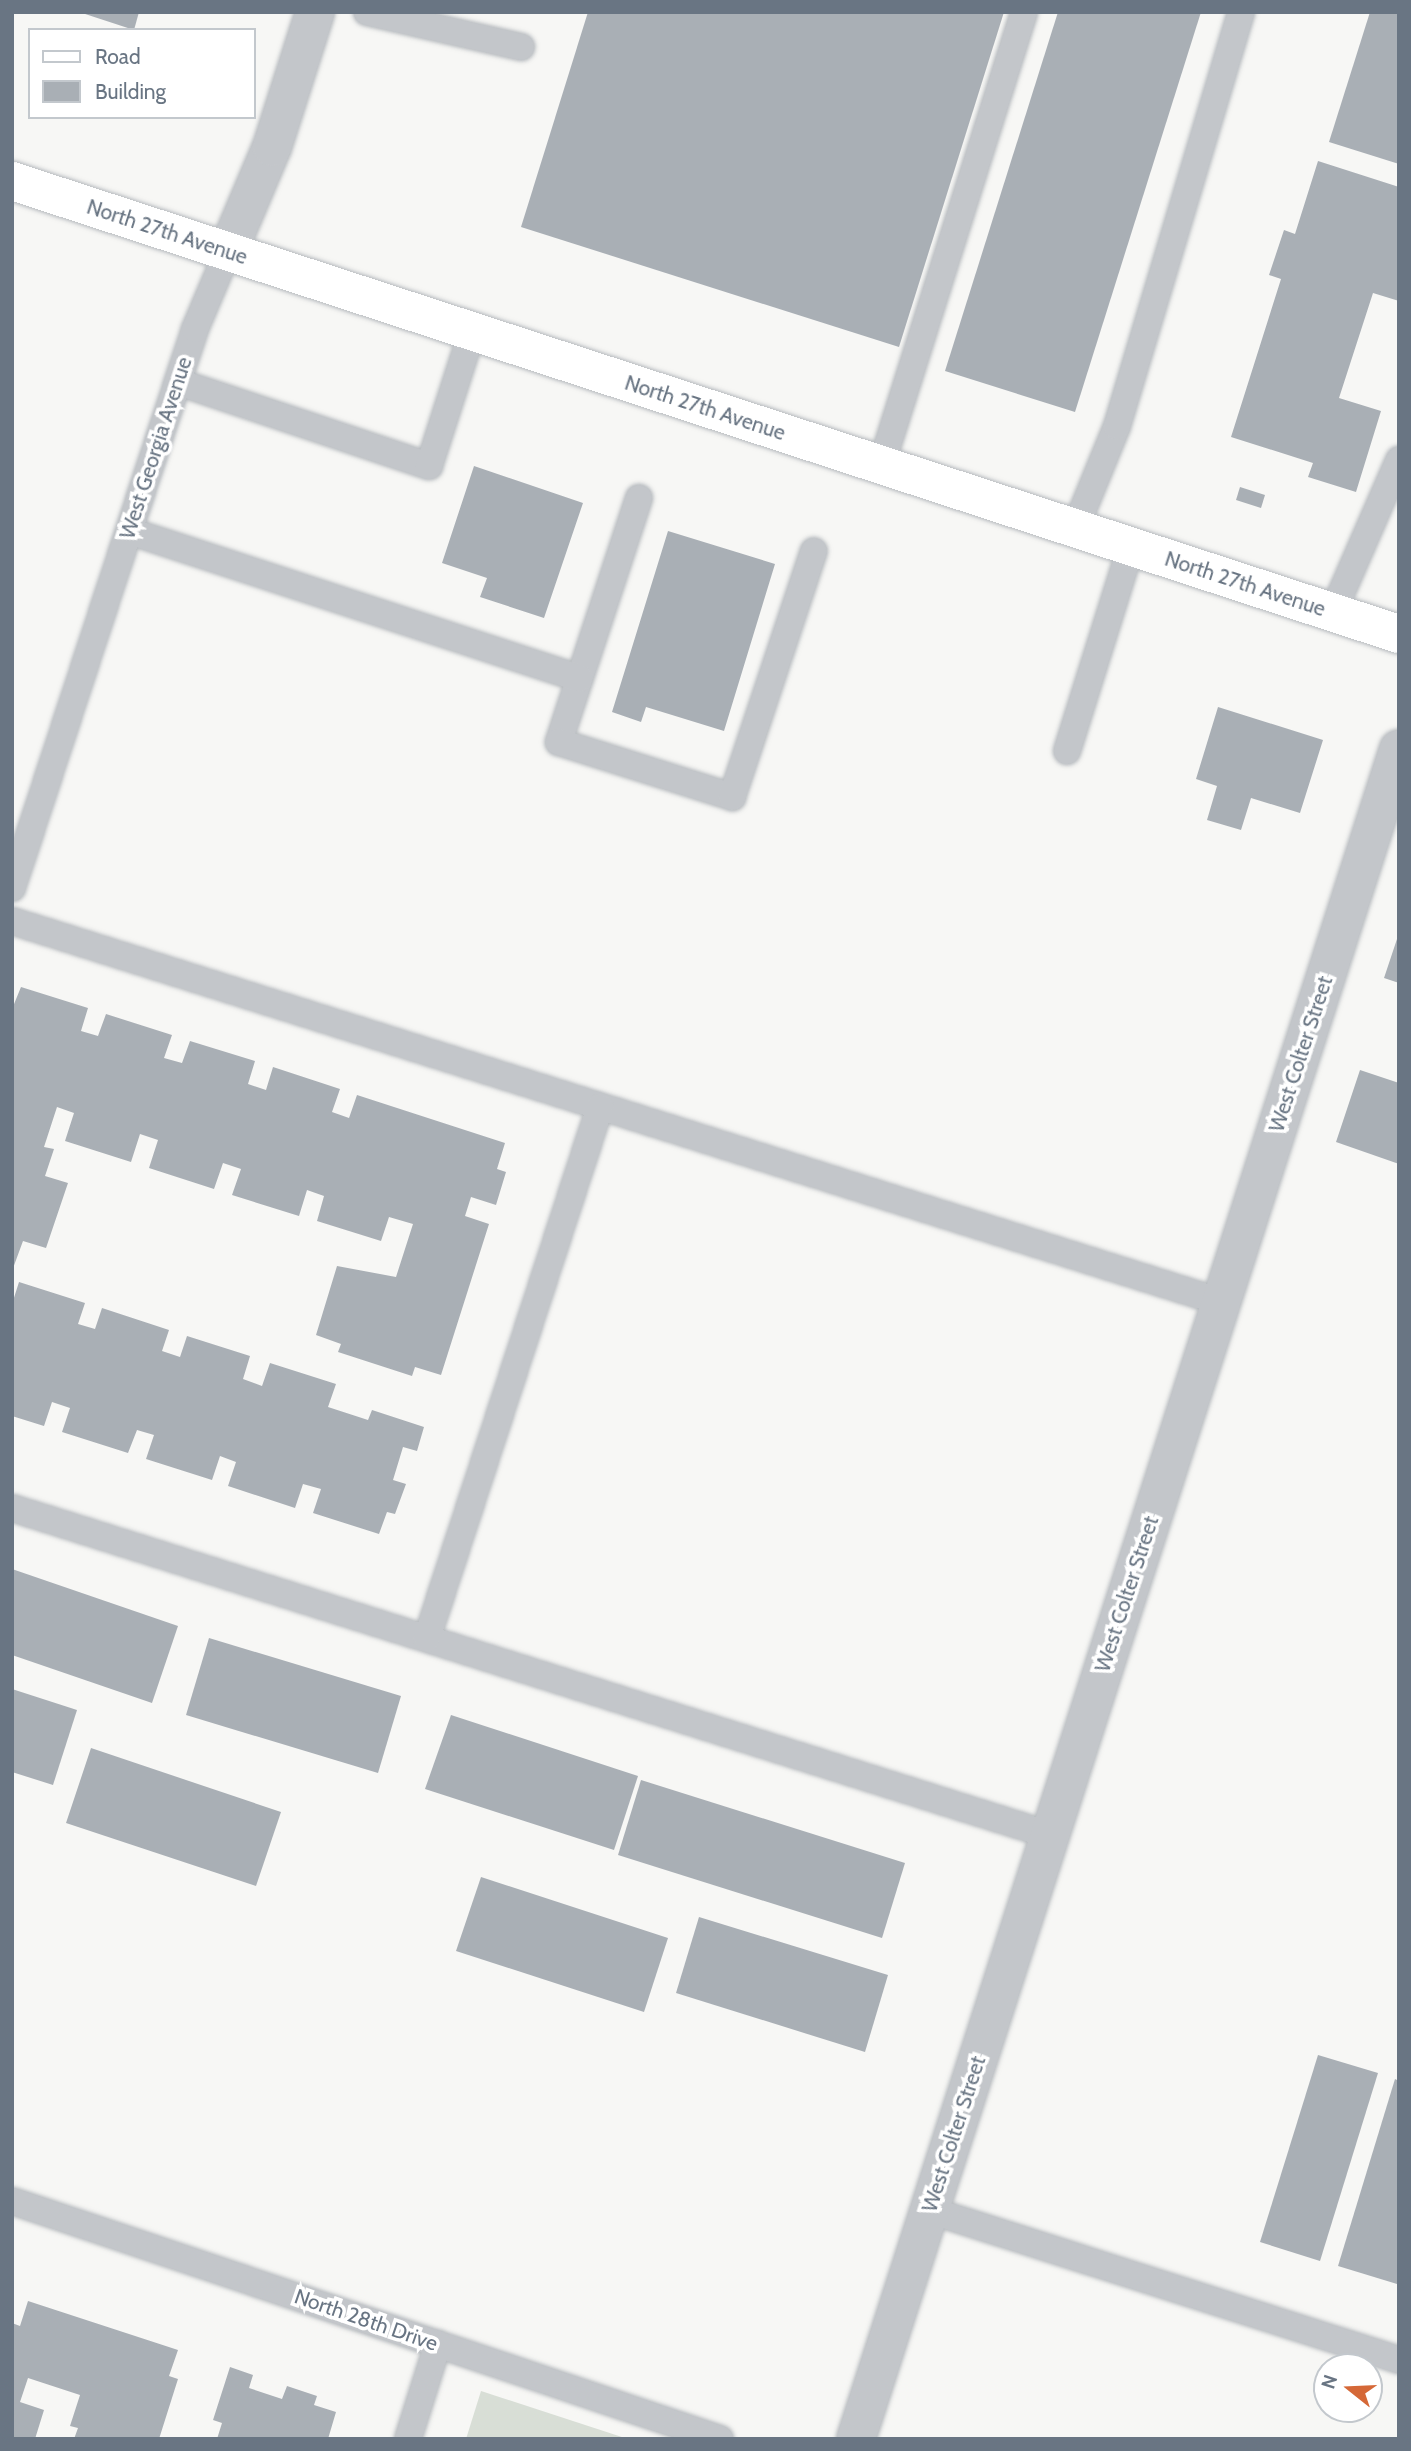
<!DOCTYPE html>
<style>
body{margin:0}
#map{position:relative;width:1411px;height:2451px;overflow:hidden;background:#f7f7f5;font-family:Cabin,sans-serif}
div>[style]{position:absolute}
.green>*{inset:0;background:#d8ded6}
.building>*{inset:0;background:#a9afb5}
.roads{filter:drop-shadow(0 0 2px #b6babe) drop-shadow(0 0 2px #b6babe)}
.service>*{height:26px;margin:-13px;padding:0 13px;transform-origin:13px;border-radius:13px;background:#c3c6ca}
.minor>*{height:38px;margin:-19px;padding:0 19px;transform-origin:19px;border-radius:19px;background:#c3c6ca}
.secondary>*{height:38px;margin:-19px;padding:0 19px;transform-origin:19px;border-radius:19px;background:#fff}
span{translate:-50% -50%;white-space:nowrap;text-align:center;line-height:1.15;-webkit-text-stroke:7px #fff;paint-order:stroke}
.street-label{font-size:21px;color:#697583}
.frame{position:absolute;inset:0;border:14px solid #697583;pointer-events:none}
.legend{position:absolute;left:28px;top:28px;width:228px;height:91px;box-sizing:border-box;background:#fff;border:2px solid #c3c8cd;margin:0;padding:9px 12px;list-style:none;font-size:21px;color:#697583}
.legend li{display:flex;align-items:center;gap:14px;height:35px}
.legend b{width:35px;border:2px solid #c3c8cd}
.north{position:absolute;left:1313px;top:2353px;width:70px;height:70px;box-sizing:border-box;background:#fff;border:2px solid #c3c8cd;border-radius:50%;rotate:288deg;font-size:19px;font-weight:700;line-height:28px;text-align:center;color:#697583}
.north::after{content:'';display:block;margin:auto;width:24px;height:32px;background:#d56837;clip-path:polygon(50% 0,100% 100%,50% 72%,0 100%)}
</style>
<div id="map">
<div class="green">
<div style="clip-path:polygon(481px 2391px,628px 2439px,466px 2439px)"></div>
</div>
<div class="building">
<div style="clip-path:polygon(79px 12px,139px 12px,134px 30px)"></div>
<div style="clip-path:polygon(588px 12px,1004px 12px,899px 347px,521px 227px)"></div>
<div style="clip-path:polygon(1058px 12px,1201px 12px,1075px 412px,945px 371px)"></div>
<div style="clip-path:polygon(1370px 12px,1399px 12px,1399px 164px,1329px 142px)"></div>
<div style="clip-path:polygon(1318px 161px,1399px 187px,1399px 301px,1373px 293px,1339px 398px,1381px 411px,1356px 492px,1308px 477px,1313px 463px,1231px 437px,1281px 279px,1269px 275px,1284px 230px,1295px 234px)"></div>
<div style="clip-path:polygon(474px 466px,583px 503px,544px 618px,480px 597px,487px 578px,442px 563px)"></div>
<div style="clip-path:polygon(1240px 487px,1265px 495px,1261px 508px,1236px 500px)"></div>
<div style="clip-path:polygon(668px 531px,775px 564px,724px 731px,646px 707px,641px 722px,612px 712px)"></div>
<div style="clip-path:polygon(1218px 707px,1323px 740px,1300px 813px,1251px 798px,1241px 830px,1207px 820px,1217px 786px,1196px 779px)"></div>
<div style="clip-path:polygon(1398px 936px,1399px 936px,1399px 983px,1384px 978px)"></div>
<div style="clip-path:polygon(21px 987px,88px 1008px,81px 1031px,98px 1036px,106px 1014px,172px 1035px,164px 1058px,182px 1063px,190px 1041px,255px 1061px,248px 1084px,266px 1090px,273px 1067px,340px 1089px,332px 1112px,349px 1118px,357px 1095px,505px 1143px,497px 1169px,506px 1172px,496px 1205px,471px 1197px,465px 1216px,489px 1224px,441px 1375px,415px 1367px,412px 1376px,338px 1352px,341px 1344px,316px 1335px,337px 1266px,396px 1277px,413px 1224px,389px 1217px,381px 1241px,317px 1221px,324px 1196px,307px 1190px,299px 1216px,232px 1195px,241px 1169px,223px 1163px,214px 1189px,149px 1168px,158px 1140px,140px 1134px,131px 1162px,65px 1141px,74px 1113px,57px 1107px,44px 1147px,54px 1149px,45px 1176px,68px 1183px,46px 1248px,23px 1241px,12px 1271px,12px 1009px)"></div>
<div style="clip-path:polygon(1360px 1070px,1399px 1083px,1399px 1164px,1336px 1142px)"></div>
<div style="clip-path:polygon(19px 1282px,85px 1303px,78px 1324px,95px 1329px,102px 1308px,169px 1330px,162px 1351px,180px 1357px,187px 1336px,250px 1356px,243px 1379px,262px 1386px,270px 1363px,336px 1384px,328px 1407px,368px 1420px,372px 1410px,424px 1427px,417px 1451px,403px 1447px,393px 1480px,406px 1484px,395px 1514px,387px 1512px,379px 1534px,313px 1513px,321px 1489px,303px 1484px,295px 1508px,228px 1486px,236px 1462px,220px 1456px,212px 1480px,146px 1459px,154px 1435px,137px 1430px,128px 1453px,62px 1432px,70px 1408px,52px 1402px,44px 1426px,12px 1416px,12px 1304px)"></div>
<div style="clip-path:polygon(12px 1569px,178px 1626px,152px 1703px,12px 1655px)"></div>
<div style="clip-path:polygon(209px 1638px,401px 1696px,378px 1773px,186px 1715px)"></div>
<div style="clip-path:polygon(12px 1689px,77px 1710px,53px 1785px,12px 1772px)"></div>
<div style="clip-path:polygon(451px 1715px,638px 1776px,614px 1850px,425px 1789px)"></div>
<div style="clip-path:polygon(91px 1748px,281px 1812px,256px 1886px,66px 1823px)"></div>
<div style="clip-path:polygon(641px 1780px,905px 1863px,882px 1938px,618px 1855px)"></div>
<div style="clip-path:polygon(481px 1877px,668px 1938px,644px 2012px,456px 1951px)"></div>
<div style="clip-path:polygon(699px 1917px,888px 1975px,865px 2052px,676px 1993px)"></div>
<div style="clip-path:polygon(1318px 2055px,1378px 2073px,1320px 2261px,1260px 2242px)"></div>
<div style="clip-path:polygon(1395px 2079px,1399px 2081px,1397px 2284px,1338px 2266px)"></div>
<div style="clip-path:polygon(28px 2301px,178px 2350px,169px 2376px,178px 2379px,159px 2439px,74px 2439px,78px 2428px,70px 2426px,80px 2395px,28px 2378px,20px 2402px,44px 2410px,35px 2439px,12px 2439px,12px 2323px,20px 2326px)"></div>
<div style="clip-path:polygon(230px 2367px,253px 2375px,249px 2388px,282px 2399px,287px 2386px,317px 2396px,314px 2405px,336px 2412px,328px 2439px,217px 2439px,222px 2423px,213px 2420px)"></div>
</div>
<div class="roads">
<div class="service">
<div style="left:367px;top:12px;width:158px;rotate:12.8deg"></div>
<div style="left:178px;top:382px;width:265px;rotate:18.5deg"></div>
<div style="left:429px;top:466px;width:141px;rotate:-72.2deg"></div>
<div style="left:881px;top:466px;width:476px;rotate:-72.5deg"></div>
<div style="left:639px;top:498px;width:257px;rotate:108.2deg"></div>
<div style="left:559px;top:742px;width:182px;rotate:17.6deg"></div>
<div style="left:732px;top:797px;width:259px;rotate:-71.6deg"></div>
<div style="left:1075px;top:529px;width:111px;rotate:-67.8deg"></div>
<div style="left:1117px;top:426px;width:432px;rotate:-73.3deg"></div>
<div style="left:129px;top:531px;width:474px;rotate:18.1deg"></div>
<div style="left:1333px;top:612px;width:166px;rotate:-66.5deg"></div>
<div style="left:1067px;top:751px;width:214px;rotate:-72.6deg"></div>
<div style="left:12px;top:888px;width:588px;rotate:-71.87deg"></div>
<div style="left:195px;top:329px;width:85px;rotate:-67.1deg"></div>
<div style="left:12px;top:921px;width:1268px;rotate:17.49deg"></div>
<div style="left:12px;top:1508px;width:1088px;rotate:17.49deg"></div>
<div style="left:427px;top:1638px;width:558px;rotate:-71.95deg"></div>
<div style="left:12px;top:2201px;width:747px;rotate:18.58deg"></div>
<div style="left:929px;top:2210px;width:493px;rotate:17.7deg"></div>
<div style="left:408px;top:2439px;width:100px;rotate:-72.5deg"></div>
</div>
<div class="minor">
<div style="left:228px;top:251px;width:113px;rotate:-67.1deg"></div>
<div style="left:272px;top:147px;width:142px;rotate:-72.3deg"></div>
<div style="left:856px;top:2439px;width:1775px;rotate:-72.19deg"></div>
</div>
<div class="secondary">
<div style="left:12px;top:181px;width:1459px;rotate:18.09deg"></div>
</div>
</div>
<div class="street-label">
<span style="left:167px;top:232px;rotate:18deg">North 27th Avenue</span>
<span style="left:705px;top:408px;rotate:18deg">North 27th Avenue</span>
<span style="left:156px;top:448px;rotate:-72deg">West Georgia Avenue</span>
<span style="left:1245px;top:584px;rotate:18deg">North 27th Avenue</span>
<span style="left:1301px;top:1054px;rotate:-72deg">West Colter Street</span>
<span style="left:1127px;top:1594px;rotate:-72deg">West Colter Street</span>
<span style="left:954px;top:2134px;rotate:-72deg">West Colter Street</span>
<span style="left:366px;top:2320px;rotate:19deg">North 28th Drive</span>
</div>
<div class="frame"></div>
<ul class="legend">
<li><b style="height:9px;background:#fff"></b>Road</li>
<li><b style="height:19px;background:#a9afb5"></b>Building</li>
</ul>
<div class="north">N</div>
</div>
